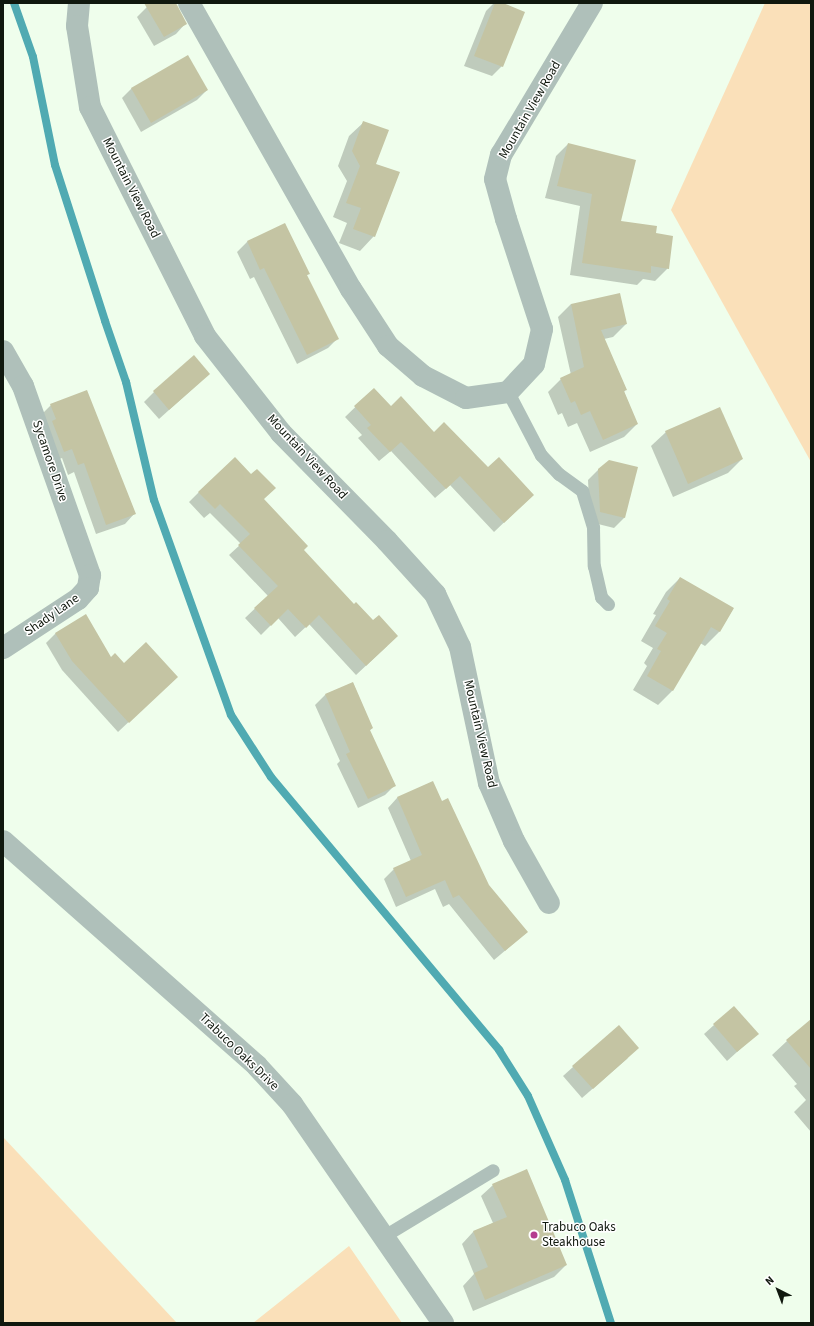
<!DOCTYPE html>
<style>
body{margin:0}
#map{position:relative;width:814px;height:1326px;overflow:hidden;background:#effeec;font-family:"Source Sans 3",sans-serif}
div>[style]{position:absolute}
.green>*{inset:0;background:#fae0b9}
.shadow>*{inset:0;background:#0003}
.stream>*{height:8px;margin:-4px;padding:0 4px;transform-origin:4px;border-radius:4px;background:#50aab2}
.building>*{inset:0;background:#c4c4a3}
.lane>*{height:13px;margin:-6.5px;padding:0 6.5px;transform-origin:6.5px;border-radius:6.5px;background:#afc0ba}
.street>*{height:22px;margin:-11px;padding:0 11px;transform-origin:11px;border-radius:11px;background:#afc0ba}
.dots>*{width:11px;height:11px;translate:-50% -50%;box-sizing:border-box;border:2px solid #fff;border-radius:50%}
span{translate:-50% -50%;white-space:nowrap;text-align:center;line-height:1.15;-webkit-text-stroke:3px #fff;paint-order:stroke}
.street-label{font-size:13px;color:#10180e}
.poi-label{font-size:13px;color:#10180e}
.left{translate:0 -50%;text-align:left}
.frame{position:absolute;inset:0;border:4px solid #10180e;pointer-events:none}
.north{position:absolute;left:758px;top:1270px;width:40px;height:40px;-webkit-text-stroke:3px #fff;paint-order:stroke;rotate:318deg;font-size:11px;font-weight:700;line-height:16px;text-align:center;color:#10180e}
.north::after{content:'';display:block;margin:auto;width:14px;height:18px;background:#10180e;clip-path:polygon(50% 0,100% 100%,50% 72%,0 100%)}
</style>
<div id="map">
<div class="green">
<div style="clip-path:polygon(765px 3px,811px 3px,811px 462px,671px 210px)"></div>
<div style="clip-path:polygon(3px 1137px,33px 1169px,177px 1323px,3px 1323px)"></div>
<div style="clip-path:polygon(349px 1246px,402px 1323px,253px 1323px,282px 1300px)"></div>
</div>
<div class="shadow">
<div style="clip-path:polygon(154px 3px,175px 3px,185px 24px,176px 34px,154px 46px,137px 17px,147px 7px)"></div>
<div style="clip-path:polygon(494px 3px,500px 3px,502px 66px,492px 76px,464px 66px,486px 11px)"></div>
<div style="clip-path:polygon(132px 88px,207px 90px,197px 100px,141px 132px,122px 98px)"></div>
<div style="clip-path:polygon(364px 122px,375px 164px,374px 236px,360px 251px,339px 243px,347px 223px,333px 217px,347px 181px,338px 166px,349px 136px)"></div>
<div style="clip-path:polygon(568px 144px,620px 222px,655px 234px,668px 268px,655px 281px,643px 279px,637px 285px,570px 275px,580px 206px,545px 198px,556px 156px)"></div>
<div style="clip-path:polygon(285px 224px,308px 274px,306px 276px,337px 339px,328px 348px,297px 364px,254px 277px,250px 279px,237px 252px,247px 242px)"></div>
<div style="clip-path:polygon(571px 304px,626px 324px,613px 337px,604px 339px,626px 389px,624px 392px,637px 424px,624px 437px,590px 452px,577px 423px,568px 427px,562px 413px,558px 415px,548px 392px,561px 379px,571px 375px,558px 317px)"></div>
<div style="clip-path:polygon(209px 374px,159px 419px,144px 402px,154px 392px)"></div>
<div style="clip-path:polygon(374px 389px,391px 408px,533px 495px,494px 532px,450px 485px,435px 498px,391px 451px,379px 461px,358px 438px,362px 435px,345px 417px)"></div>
<div style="clip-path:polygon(51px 405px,134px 514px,125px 524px,96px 534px,74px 472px,68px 475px,62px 458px,54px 461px,41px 415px)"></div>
<div style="clip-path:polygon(666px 432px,742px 459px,728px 473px,673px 497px,651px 446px)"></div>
<div style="clip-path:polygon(636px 468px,624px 518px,614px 528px,590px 522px,588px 480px,598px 470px)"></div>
<div style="clip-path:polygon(199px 492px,263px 499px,303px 550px,387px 646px,356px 675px,309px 624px,295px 637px,278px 618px,261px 635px,245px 618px,268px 596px,229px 555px,241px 544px,210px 513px,204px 518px,189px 502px)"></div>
<div style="clip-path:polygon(680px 578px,733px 609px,719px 632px,705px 646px,700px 643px,672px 691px,658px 705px,633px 690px,647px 666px,644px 663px,653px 648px,641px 641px,656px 615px,653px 614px,666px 592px)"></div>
<div style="clip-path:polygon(56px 633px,123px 664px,167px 686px,118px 732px,62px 670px,46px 643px)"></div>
<div style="clip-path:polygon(353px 683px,372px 728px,369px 731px,395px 785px,385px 795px,358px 808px,337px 764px,340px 761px,315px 705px,325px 695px)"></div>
<div style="clip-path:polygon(432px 782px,441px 802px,488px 886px,527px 932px,494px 960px,449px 904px,443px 907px,435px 889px,396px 907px,384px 879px,394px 869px,411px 861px,388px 808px,397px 798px)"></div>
<div style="clip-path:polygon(714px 1025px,757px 1034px,727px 1061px,704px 1034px)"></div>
<div style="clip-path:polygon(811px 1031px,811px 1132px,794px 1112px,806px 1100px,794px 1086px,797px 1084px,772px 1055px,787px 1041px)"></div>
<div style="clip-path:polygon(628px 1058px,582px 1098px,563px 1076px,573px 1067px)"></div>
<div style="clip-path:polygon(493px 1185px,566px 1265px,554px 1277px,473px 1311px,463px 1286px,474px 1274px,462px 1244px,473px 1232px,493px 1223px,481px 1196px)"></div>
</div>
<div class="stream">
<div style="left:14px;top:3px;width:57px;rotate:70.6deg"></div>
<div style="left:33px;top:57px;width:110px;rotate:78.5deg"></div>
<div style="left:55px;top:165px;width:164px;rotate:72.2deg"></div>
<div style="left:105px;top:321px;width:65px;rotate:71deg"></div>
<div style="left:126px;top:382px;width:121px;rotate:76.7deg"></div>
<div style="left:154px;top:500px;width:228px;rotate:70.3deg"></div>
<div style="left:231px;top:715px;width:74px;rotate:57.2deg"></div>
<div style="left:271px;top:777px;width:356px;rotate:50.1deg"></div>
<div style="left:499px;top:1050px;width:54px;rotate:57.8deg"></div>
<div style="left:528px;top:1096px;width:92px;rotate:66.2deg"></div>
<div style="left:565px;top:1180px;width:150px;rotate:72.2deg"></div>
</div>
<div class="building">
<div style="clip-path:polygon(144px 3px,176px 3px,187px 24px,164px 37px)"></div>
<div style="clip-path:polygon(495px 3px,503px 3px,525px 12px,503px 67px,474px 56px)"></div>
<div style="clip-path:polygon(188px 55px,208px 90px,151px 123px,131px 88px)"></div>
<div style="clip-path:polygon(363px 121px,389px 130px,376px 164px,400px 172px,375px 237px,353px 229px,361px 208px,346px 203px,360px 166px,352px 151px)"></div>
<div style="clip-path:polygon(568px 143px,636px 160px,621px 221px,657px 226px,656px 233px,673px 236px,669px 269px,651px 266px,651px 273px,582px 263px,592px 194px,557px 186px)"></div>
<div style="clip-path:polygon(285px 223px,310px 274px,307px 275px,339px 339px,307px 355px,264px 268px,260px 270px,247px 241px)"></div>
<div style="clip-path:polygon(620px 293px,627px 324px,601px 330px,627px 390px,624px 391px,638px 424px,603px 440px,590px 411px,581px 415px,575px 401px,571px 403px,560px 378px,584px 367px,571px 304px)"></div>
<div style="clip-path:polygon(194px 355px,210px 374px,169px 410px,153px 391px)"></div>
<div style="clip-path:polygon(374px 388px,391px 406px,401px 396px,434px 432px,444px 422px,488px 467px,499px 457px,534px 495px,504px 523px,460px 476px,446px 489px,401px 442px,390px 452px,367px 428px,371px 425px,354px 406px)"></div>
<div style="clip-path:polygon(87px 390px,136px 514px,106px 525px,84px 463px,78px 465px,72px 449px,64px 452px,52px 421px,56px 419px,50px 404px)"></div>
<div style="clip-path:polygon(720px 407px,743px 459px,688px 484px,665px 431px)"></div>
<div style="clip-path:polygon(235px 457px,251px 474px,257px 469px,276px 488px,264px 499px,308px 546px,304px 550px,354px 604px,356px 602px,373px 620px,379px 615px,398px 636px,366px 666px,319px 615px,306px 628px,288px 609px,271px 626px,254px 608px,278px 586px,238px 545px,250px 534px,220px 504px,215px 509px,198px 492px)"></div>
<div style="clip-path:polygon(609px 460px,638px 467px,625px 518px,600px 512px,598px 469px)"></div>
<div style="clip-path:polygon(680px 577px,734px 608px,720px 632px,711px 627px,673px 691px,647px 676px,661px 651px,657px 649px,667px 633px,655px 626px,670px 601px,667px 599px)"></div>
<div style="clip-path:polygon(86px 614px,111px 657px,115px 653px,124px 663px,146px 642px,178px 677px,129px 723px,72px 661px,55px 633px)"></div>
<div style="clip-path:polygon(353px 682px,373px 728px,370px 730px,396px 786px,368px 799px,346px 754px,350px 752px,325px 694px)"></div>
<div style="clip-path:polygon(433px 781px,442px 801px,448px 798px,489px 885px,528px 932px,505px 951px,459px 895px,453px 898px,445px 880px,406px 897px,393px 868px,422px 855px,397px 797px)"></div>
<div style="clip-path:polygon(734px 1006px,759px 1034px,737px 1052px,713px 1024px)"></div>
<div style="clip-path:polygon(811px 1019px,811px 1069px,786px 1040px)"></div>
<div style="clip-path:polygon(619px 1025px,639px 1048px,593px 1089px,572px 1066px)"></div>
<div style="clip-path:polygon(527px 1169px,567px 1265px,485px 1300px,474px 1273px,488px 1267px,473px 1231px,507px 1217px,492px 1184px)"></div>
</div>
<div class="lane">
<div style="left:508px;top:392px;width:71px;rotate:62.4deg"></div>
<div style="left:541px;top:455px;width:26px;rotate:47deg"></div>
<div style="left:559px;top:474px;width:29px;rotate:36deg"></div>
<div style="left:582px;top:491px;width:38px;rotate:73deg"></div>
<div style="left:593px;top:527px;width:39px;rotate:89deg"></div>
<div style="left:594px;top:566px;width:32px;rotate:77deg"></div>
<div style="left:601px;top:597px;width:10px;rotate:45deg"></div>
<div style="left:384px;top:1236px;width:127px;rotate:-31.2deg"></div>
</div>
<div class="street">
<div style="left:79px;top:3px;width:23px;rotate:95deg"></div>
<div style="left:77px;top:26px;width:82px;rotate:80.9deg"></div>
<div style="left:90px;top:107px;width:256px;rotate:63.3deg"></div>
<div style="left:205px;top:336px;width:123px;rotate:51.9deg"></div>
<div style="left:281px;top:433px;width:151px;rotate:45.5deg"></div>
<div style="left:387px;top:541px;width:72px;rotate:47.8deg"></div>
<div style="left:435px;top:594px;width:59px;rotate:64.7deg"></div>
<div style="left:460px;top:647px;width:139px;rotate:78deg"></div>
<div style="left:489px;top:783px;width:63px;rotate:66.7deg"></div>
<div style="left:514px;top:841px;width:71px;rotate:60.6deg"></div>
<div style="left:189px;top:3px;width:329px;rotate:60.5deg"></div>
<div style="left:351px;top:289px;width:68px;rotate:57deg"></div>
<div style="left:388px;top:346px;width:46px;rotate:40.6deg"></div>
<div style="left:423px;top:376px;width:48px;rotate:27.1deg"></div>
<div style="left:466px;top:398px;width:42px;rotate:-8.1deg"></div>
<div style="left:508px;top:392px;width:38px;rotate:-47deg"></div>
<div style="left:534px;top:364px;width:36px;rotate:-77deg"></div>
<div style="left:542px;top:329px;width:116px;rotate:-108.1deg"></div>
<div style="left:506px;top:219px;width:41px;rotate:-105.4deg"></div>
<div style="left:495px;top:179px;width:25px;rotate:-76deg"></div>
<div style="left:501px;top:155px;width:177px;rotate:-59.1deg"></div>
<div style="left:3px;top:351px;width:40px;rotate:60.3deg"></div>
<div style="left:23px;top:386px;width:201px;rotate:70.5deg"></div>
<div style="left:90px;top:575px;width:13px;rotate:99deg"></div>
<div style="left:88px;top:588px;width:15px;rotate:132deg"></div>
<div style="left:78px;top:599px;width:90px;rotate:146.8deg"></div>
<div style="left:3px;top:841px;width:339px;rotate:41.5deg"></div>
<div style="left:257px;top:1066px;width:52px;rotate:47.4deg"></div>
<div style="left:292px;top:1104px;width:266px;rotate:55.4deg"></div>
</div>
<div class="dots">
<div style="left:534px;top:1235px;background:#b53c90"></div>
</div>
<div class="street-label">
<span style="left:530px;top:110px;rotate:-60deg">Mountain View Road</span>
<span style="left:131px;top:188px;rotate:63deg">Mountain View Road</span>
<span style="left:307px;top:457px;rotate:47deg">Mountain View Road</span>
<span style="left:50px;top:461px;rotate:71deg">Sycamore Drive</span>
<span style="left:52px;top:615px;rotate:-35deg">Shady Lane</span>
<span style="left:480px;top:734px;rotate:77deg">Mountain View Road</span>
<span style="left:239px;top:1052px;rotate:44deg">Trabuco Oaks Drive</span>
</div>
<div class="poi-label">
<span class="left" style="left:542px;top:1235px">Trabuco Oaks<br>Steakhouse</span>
</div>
<div class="frame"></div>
<div class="north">N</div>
</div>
